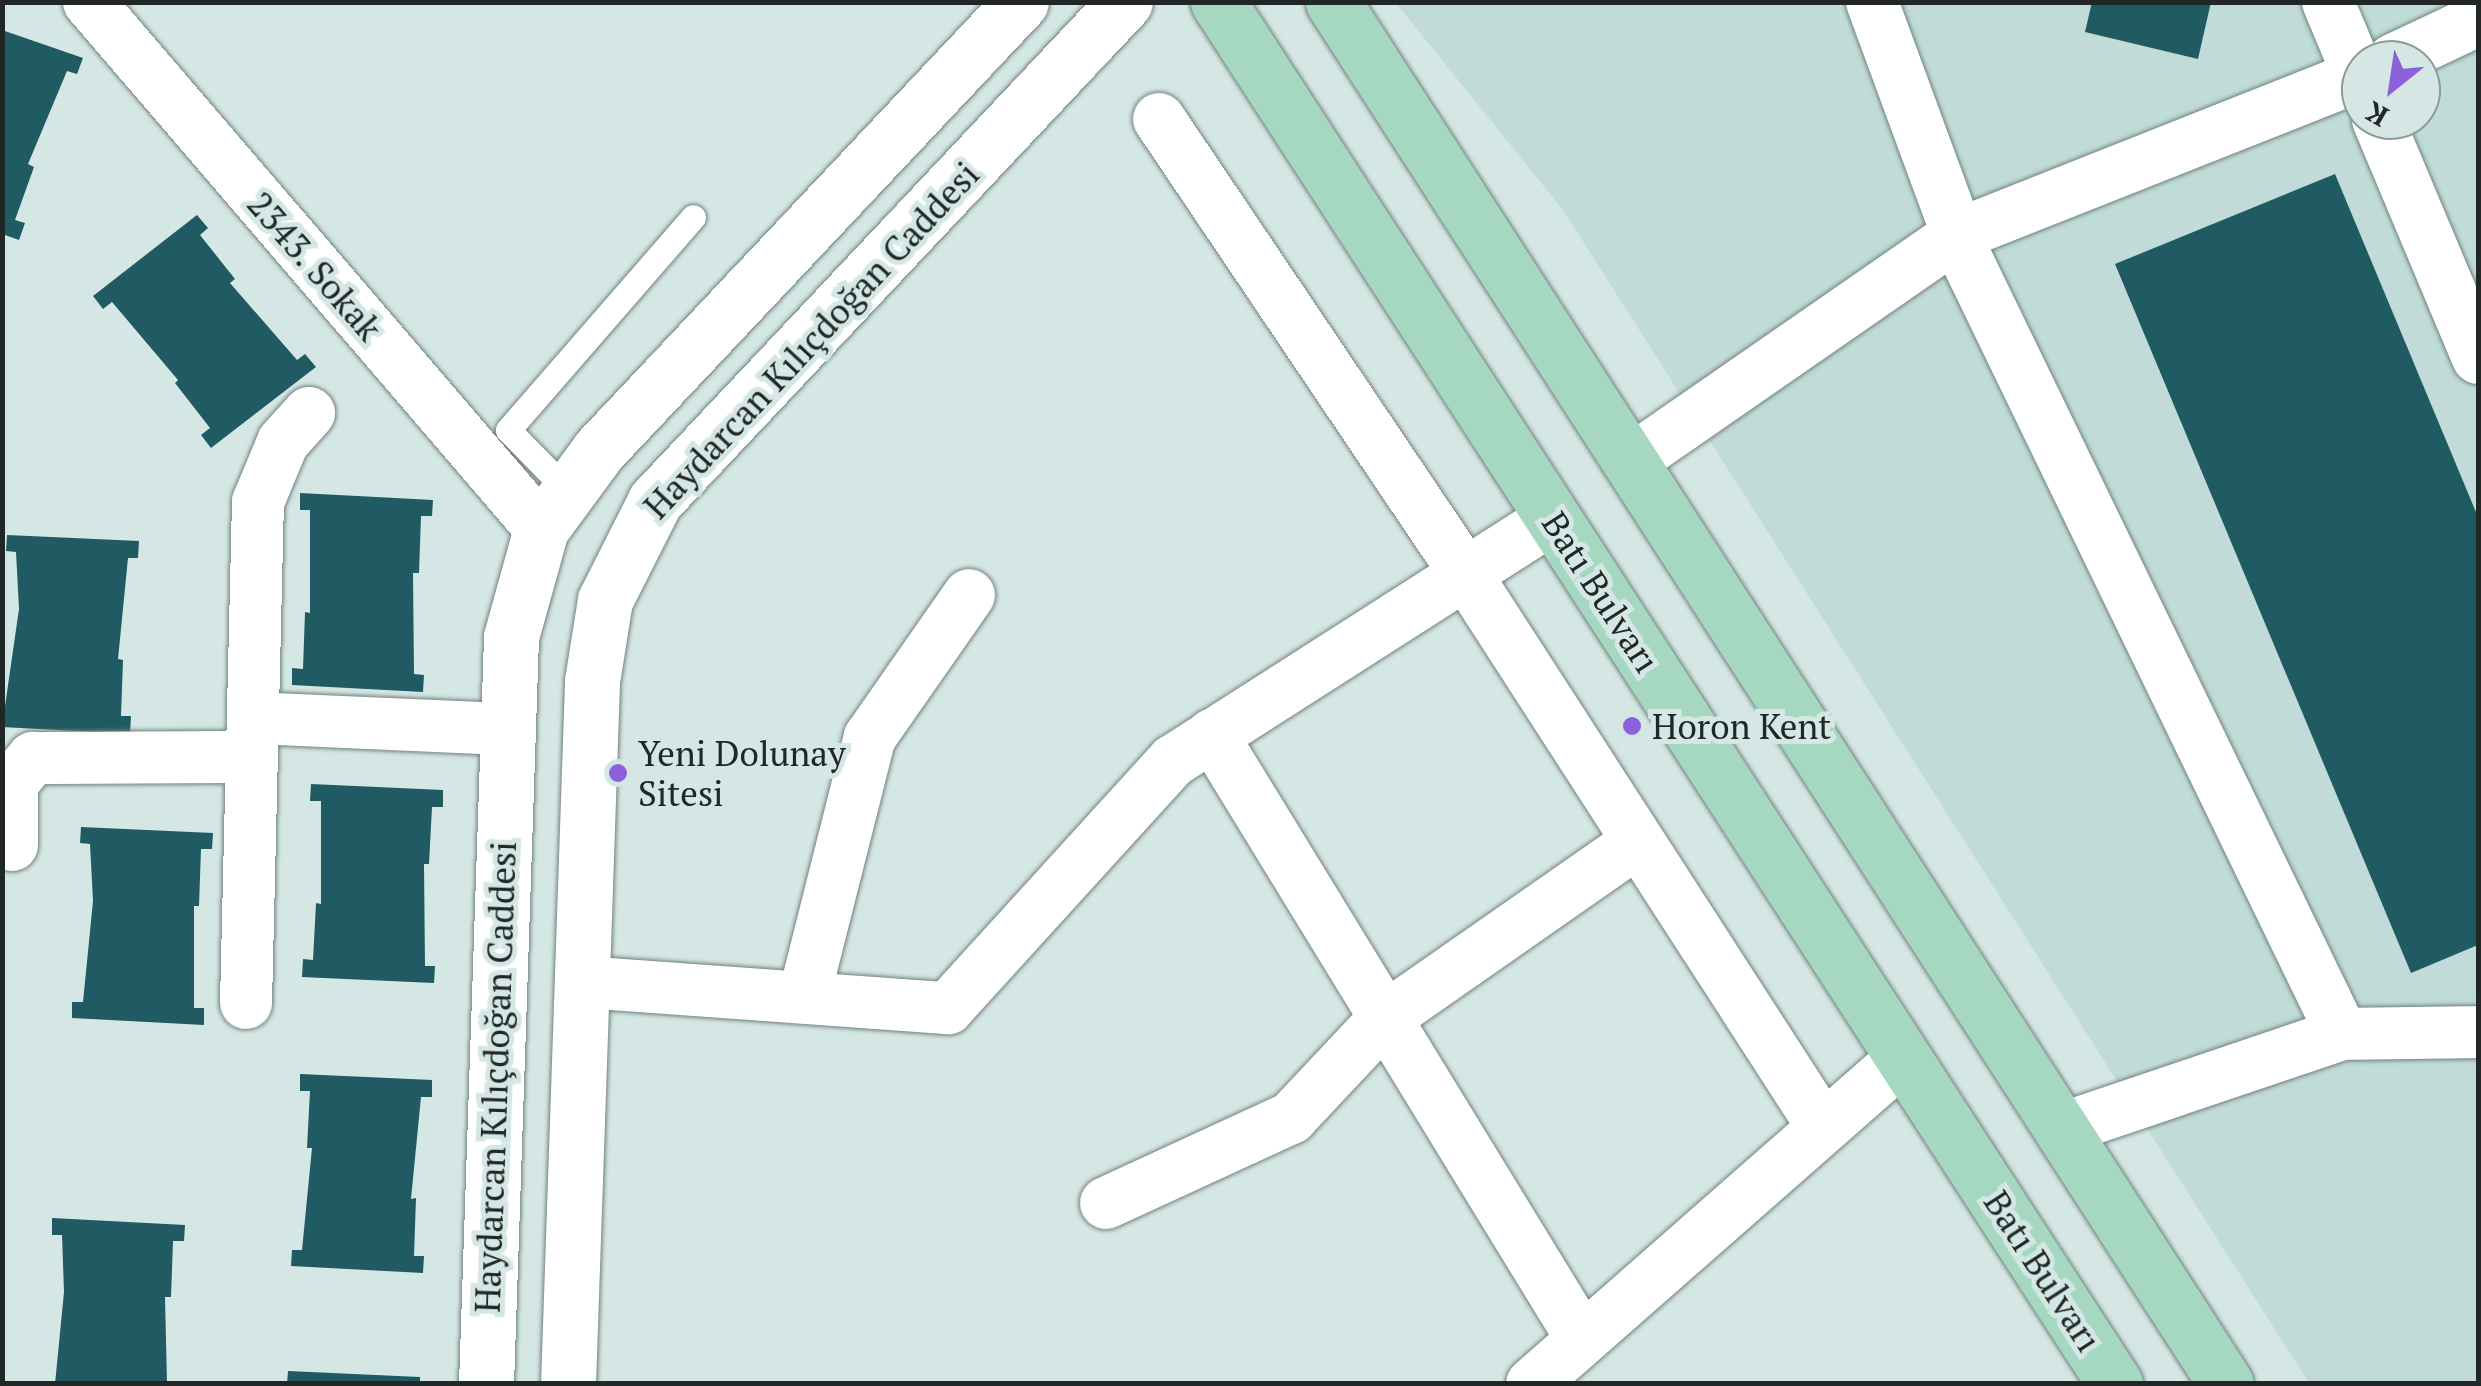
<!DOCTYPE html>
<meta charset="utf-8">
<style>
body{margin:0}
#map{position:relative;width:2481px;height:1386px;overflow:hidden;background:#d5e7e4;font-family:"PT Serif",serif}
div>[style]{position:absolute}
.built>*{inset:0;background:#c1dcd8}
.building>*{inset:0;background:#205a62}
.roads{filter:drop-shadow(0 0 2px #71817f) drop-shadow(0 0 2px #71817f)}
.service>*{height:25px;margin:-12.5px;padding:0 12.5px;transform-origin:12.5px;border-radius:12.5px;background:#fff}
.minor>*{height:52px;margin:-26px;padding:0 26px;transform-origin:26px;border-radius:26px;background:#fff}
.secondary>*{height:55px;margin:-27.5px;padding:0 27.5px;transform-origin:27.5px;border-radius:27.5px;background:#fff}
.primary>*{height:55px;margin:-27.5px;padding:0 27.5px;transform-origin:27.5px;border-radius:27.5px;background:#a5d7c1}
.dots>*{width:28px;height:28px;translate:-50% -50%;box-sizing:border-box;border:5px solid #d5e7e4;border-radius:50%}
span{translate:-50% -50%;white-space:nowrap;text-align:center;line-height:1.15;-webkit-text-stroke:10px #d5e7e4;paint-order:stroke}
.street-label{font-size:35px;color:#202726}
.poi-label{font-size:35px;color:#202726}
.left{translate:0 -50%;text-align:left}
.frame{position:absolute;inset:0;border:5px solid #202726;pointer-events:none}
.north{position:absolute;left:2341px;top:40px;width:100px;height:100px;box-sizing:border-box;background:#d5e7e4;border:2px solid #8d9a98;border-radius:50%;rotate:210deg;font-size:28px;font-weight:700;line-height:40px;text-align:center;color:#202726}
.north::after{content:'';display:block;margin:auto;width:35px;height:45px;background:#8d61dc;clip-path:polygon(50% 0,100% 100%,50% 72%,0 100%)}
</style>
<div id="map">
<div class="built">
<div style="clip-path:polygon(evenodd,1396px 3px,2478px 3px,2478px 1383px,2309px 1383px,1563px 210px,1396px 3px,2361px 60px,2421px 60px,2421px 120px,2361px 120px,2361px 60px)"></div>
</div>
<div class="building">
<div style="clip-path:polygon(2092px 2px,2211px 2px,2198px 59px,2085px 32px)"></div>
<div style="clip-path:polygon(2px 30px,83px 58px,77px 74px,67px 71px,28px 164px,34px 167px,15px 220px,25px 223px,19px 240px,2px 234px)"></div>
<div style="clip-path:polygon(2335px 174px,2478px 517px,2478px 945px,2411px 973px,2115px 264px)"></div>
<div style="clip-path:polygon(197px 215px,208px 228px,200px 235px,235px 279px,230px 283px,297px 360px,305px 354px,316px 367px,211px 448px,201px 435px,210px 428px,175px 383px,178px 380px,112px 302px,103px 309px,93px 296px)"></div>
<div style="clip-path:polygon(300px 493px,433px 500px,432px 516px,421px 516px,419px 573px,413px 573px,414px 674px,424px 675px,423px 692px,292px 685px,292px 668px,303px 669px,305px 612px,310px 613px,310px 510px,300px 510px)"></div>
<div style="clip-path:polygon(7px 535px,139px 541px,138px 558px,128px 558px,118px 659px,123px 660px,121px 716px,131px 716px,130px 734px,2px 727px,19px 609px,16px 552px,6px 551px)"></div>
<div style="clip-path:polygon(311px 784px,443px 790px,443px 807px,432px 807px,429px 864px,424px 864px,425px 966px,435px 966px,434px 983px,302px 977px,303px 959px,313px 960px,316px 903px,321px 904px,321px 801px,310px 801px)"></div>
<div style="clip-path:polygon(81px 827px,213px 833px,212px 849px,201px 849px,199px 906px,194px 906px,194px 1008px,204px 1008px,204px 1025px,72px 1018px,72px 1002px,83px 1002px,93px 901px,90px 844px,80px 843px)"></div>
<div style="clip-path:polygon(300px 1074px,432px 1080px,432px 1097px,421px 1097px,411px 1199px,416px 1198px,414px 1256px,424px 1256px,423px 1273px,291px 1266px,292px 1250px,302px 1250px,312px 1148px,307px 1148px,310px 1091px,300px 1091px)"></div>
<div style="clip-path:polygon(52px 1218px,185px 1225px,184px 1241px,173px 1241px,171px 1297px,165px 1297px,167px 1384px,55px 1384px,64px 1292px,62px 1235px,52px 1235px)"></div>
<div style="clip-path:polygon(288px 1371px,420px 1377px,420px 1384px,287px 1384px)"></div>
</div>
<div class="roads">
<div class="service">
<div style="left:567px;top:490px;width:84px;rotate:-134.5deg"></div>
<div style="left:508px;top:430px;width:282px;rotate:-49deg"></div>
</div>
<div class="minor">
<div style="left:89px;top:2px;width:694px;rotate:49.38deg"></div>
<div style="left:1872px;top:2px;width:273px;rotate:69.8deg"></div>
<div style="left:1966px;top:258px;width:862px;rotate:64.15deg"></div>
<div style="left:2342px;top:1034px;width:293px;rotate:161.3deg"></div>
<div style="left:2328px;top:2px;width:86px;rotate:67.3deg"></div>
<div style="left:2393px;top:60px;width:94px;rotate:-25.2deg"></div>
<div style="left:1159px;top:119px;width:547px;rotate:56.02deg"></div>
<div style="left:1465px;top:573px;width:660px;rotate:57.13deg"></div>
<div style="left:2378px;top:120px;width:258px;rotate:67.2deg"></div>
<div style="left:1632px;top:460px;width:395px;rotate:-34.7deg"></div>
<div style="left:1957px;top:235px;width:435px;rotate:-21.6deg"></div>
<div style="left:253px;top:718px;width:253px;rotate:2.5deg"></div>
<div style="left:1212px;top:735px;width:708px;rotate:58.51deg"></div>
<div style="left:12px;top:845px;width:62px;rotate:-90deg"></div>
<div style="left:12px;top:783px;width:33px;rotate:-50deg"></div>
<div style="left:33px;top:758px;width:217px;rotate:-0.3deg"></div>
<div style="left:582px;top:982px;width:367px;rotate:4.1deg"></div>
<div style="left:948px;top:1008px;width:334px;rotate:-47.7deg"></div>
<div style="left:1173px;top:761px;width:451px;rotate:-32.6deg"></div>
<div style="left:804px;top:997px;width:268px;rotate:-75.8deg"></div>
<div style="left:870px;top:737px;width:173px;rotate:-55.1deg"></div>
<div style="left:246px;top:1003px;width:501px;rotate:-88.63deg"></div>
<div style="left:258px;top:502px;width:65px;rotate:-67.4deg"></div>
<div style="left:283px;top:442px;width:39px;rotate:-48deg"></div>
<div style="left:2342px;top:1034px;width:136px;rotate:-0.8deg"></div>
<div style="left:1106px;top:1203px;width:204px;rotate:-24.7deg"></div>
<div style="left:1291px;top:1118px;width:137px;rotate:-46.8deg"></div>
<div style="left:1385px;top:1018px;width:306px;rotate:-34.9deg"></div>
<div style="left:1532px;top:1384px;width:495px;rotate:-41.3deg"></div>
</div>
<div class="secondary">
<div style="left:486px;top:1384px;width:747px;rotate:-88.08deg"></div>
<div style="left:511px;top:637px;width:112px;rotate:-74.5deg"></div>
<div style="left:541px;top:529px;width:98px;rotate:-53.7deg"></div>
<div style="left:599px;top:450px;width:615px;rotate:-46.71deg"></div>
<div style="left:568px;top:1384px;width:703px;rotate:-88.04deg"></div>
<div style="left:592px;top:681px;width:82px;rotate:-80.9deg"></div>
<div style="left:605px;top:600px;width:111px;rotate:-63.2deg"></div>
<div style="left:655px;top:501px;width:685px;rotate:-46.71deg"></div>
</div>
<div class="primary">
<div style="left:1218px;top:2px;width:1648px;rotate:57.01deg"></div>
<div style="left:1333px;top:2px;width:1645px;rotate:57.13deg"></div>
</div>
</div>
<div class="dots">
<div style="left:1632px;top:726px;background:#8d61dc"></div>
<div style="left:618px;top:773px;background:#8d61dc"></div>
</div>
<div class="street-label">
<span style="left:315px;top:266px;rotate:49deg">2343. Sokak</span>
<span style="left:811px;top:340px;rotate:-47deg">Haydarcan Kılıçdoğan Caddesi</span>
<span style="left:1601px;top:592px;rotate:57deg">Batı Bulvarı</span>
<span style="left:495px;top:1077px;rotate:-88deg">Haydarcan Kılıçdoğan Caddesi</span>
<span style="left:2043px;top:1271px;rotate:57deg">Batı Bulvarı</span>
</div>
<div class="poi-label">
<span class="left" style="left:1652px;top:726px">Horon Kent</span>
<span class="left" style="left:638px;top:773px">Yeni Dolunay<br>Sitesi</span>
</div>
<div class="frame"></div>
<div class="north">K</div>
</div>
